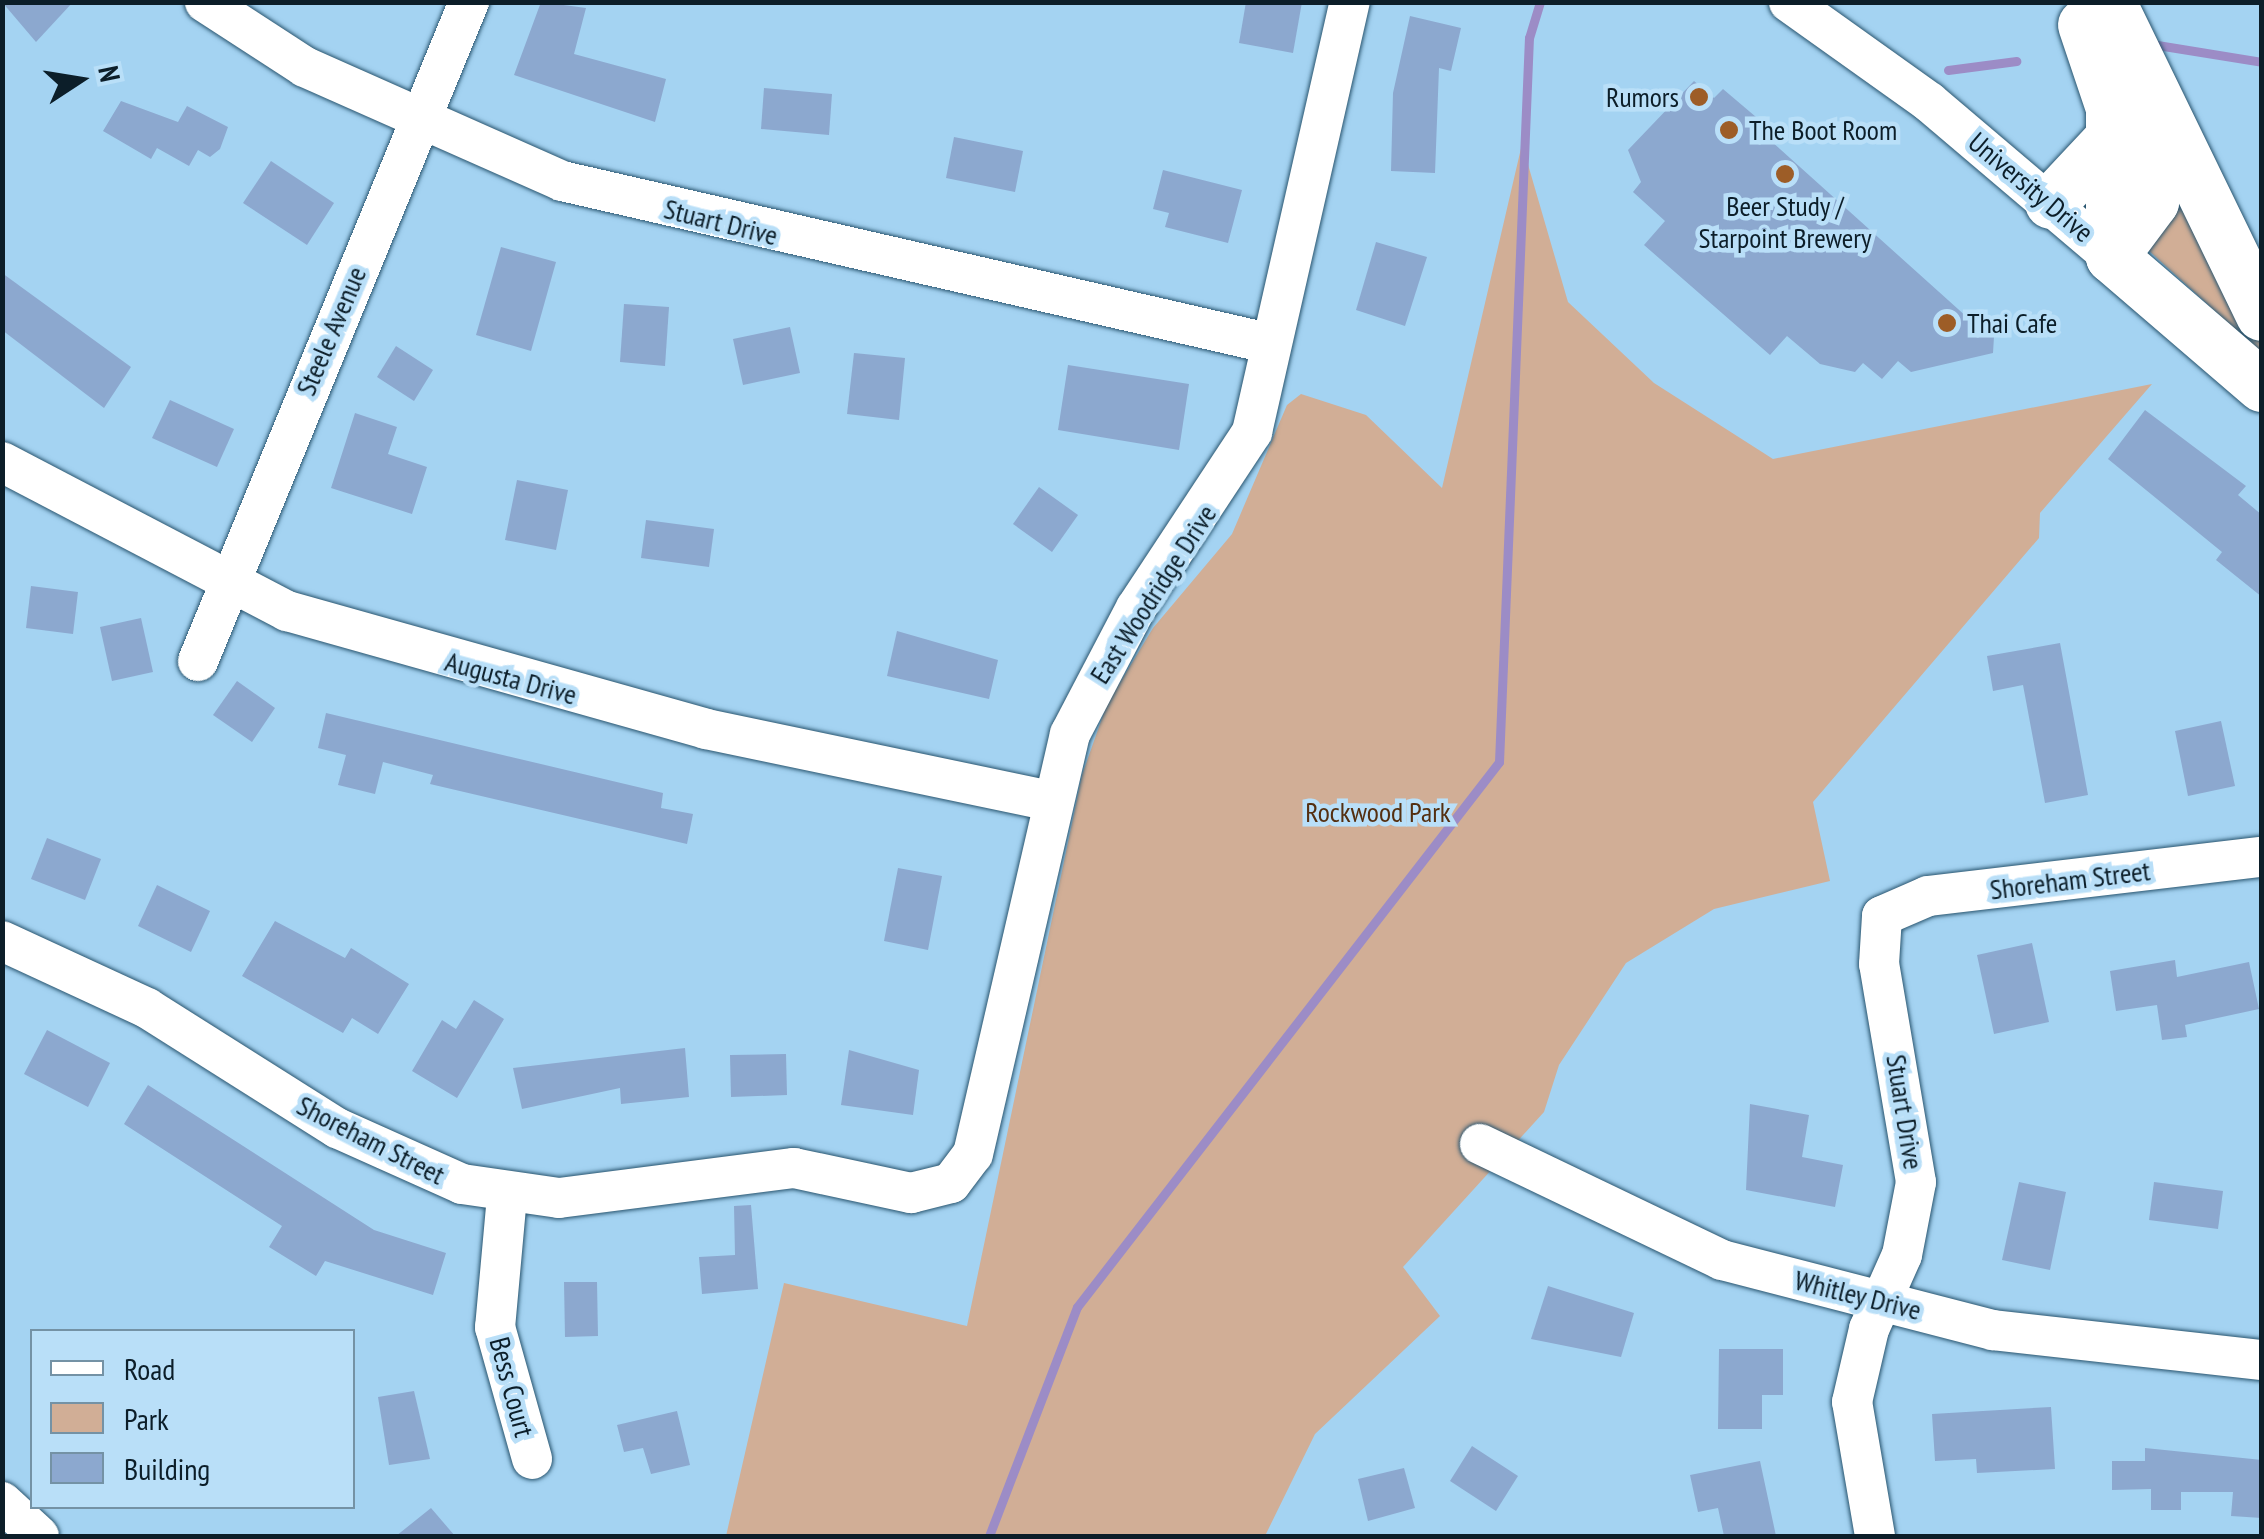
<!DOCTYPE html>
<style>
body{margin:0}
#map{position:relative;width:2264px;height:1539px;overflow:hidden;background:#a4d3f2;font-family:"PT Sans Narrow",sans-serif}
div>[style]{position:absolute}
.green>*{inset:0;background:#d1ae96}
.stream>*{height:9px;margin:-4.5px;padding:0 4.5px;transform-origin:4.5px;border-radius:4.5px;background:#9c8cc6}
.building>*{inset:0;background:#8ca8cf}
.roads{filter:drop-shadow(0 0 2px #29556f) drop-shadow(0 0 2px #29556f)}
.minor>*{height:40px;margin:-20px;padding:0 20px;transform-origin:20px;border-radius:20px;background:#fff}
.major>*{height:52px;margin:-26px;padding:0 26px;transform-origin:26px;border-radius:26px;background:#fff}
.dots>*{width:28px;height:28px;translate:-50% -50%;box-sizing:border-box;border:5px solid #b9dff8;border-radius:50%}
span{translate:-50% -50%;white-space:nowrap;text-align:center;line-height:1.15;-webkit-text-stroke:9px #b9dff8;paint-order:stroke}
.poi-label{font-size:28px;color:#0c1e29}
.right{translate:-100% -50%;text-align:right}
.left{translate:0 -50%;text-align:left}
.street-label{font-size:28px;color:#0c1e29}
.park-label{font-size:28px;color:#542f10}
.frame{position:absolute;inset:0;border:5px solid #0c1e29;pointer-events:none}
.legend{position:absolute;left:30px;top:1329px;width:325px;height:180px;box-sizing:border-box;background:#b9dff8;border:2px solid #7492a5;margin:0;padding:12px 18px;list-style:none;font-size:30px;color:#0c1e29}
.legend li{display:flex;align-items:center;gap:20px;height:50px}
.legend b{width:50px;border:2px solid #7492a5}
.north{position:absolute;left:30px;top:30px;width:100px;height:100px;-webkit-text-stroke:8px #b9dff8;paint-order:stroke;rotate:78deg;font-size:28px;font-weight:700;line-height:40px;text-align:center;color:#0c1e29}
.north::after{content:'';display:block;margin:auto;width:35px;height:45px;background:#0c1e29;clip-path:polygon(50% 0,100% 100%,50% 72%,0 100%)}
</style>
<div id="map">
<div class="green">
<div style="clip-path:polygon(1522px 144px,1568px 302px,1654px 383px,1773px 459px,2152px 384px,2040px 513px,2039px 538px,1813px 802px,1830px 881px,1714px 909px,1626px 963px,1559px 1065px,1544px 1112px,1403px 1267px,1440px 1316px,1315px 1434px,1265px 1536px,726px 1536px,784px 1283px,967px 1326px,1082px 775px,1107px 704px,1153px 628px,1232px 534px,1287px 405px,1301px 394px,1366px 415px,1442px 488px)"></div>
<div style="clip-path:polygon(2175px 176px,2261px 335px,2261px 353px,2147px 249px)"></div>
</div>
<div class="stream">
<div style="left:2151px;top:44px;width:112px;rotate:9.2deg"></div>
<div style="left:1948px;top:70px;width:69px;rotate:-7.5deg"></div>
<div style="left:989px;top:1536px;width:245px;rotate:-69deg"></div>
<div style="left:1077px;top:1307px;width:689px;rotate:-52.25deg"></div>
<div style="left:1499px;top:762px;width:725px;rotate:-87.63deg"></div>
<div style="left:1529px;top:38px;width:38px;rotate:-73deg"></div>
</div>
<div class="building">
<div style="clip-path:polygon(2px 2px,73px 2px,36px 42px)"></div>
<div style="clip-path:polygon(541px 2px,586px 8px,574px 54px,666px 79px,655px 122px,514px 75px)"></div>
<div style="clip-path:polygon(1246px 2px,1302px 2px,1293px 53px,1239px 43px)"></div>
<div style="clip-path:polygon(1410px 16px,1461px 28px,1451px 71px,1439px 68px,1435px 173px,1391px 171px,1393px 93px)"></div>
<div style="clip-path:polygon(1694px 81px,1714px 98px,1723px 89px,1756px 117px,1751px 123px,1968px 318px,1980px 310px,1995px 320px,1993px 353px,1911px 372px,1898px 361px,1882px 379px,1863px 363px,1855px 372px,1820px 364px,1787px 336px,1770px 355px,1644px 245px,1665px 221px,1633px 192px,1641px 182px,1628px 150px)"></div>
<div style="clip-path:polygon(764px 88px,832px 94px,829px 135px,761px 129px)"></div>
<div style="clip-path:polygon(121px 101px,178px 122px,187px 106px,228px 127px,220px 149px,210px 157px,198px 150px,189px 166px,157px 148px,151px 159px,103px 131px)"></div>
<div style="clip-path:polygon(954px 137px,1023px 151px,1015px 192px,946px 178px)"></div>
<div style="clip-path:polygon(271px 161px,334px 203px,307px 245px,243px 203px)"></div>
<div style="clip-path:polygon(1163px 170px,1242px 190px,1228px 243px,1165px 227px,1169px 213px,1153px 209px)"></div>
<div style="clip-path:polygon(1376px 242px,1427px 257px,1405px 326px,1356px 310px)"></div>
<div style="clip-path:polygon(501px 247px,556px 262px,531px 351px,476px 335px)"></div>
<div style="clip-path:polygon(2px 273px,131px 367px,104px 408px,2px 330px)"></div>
<div style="clip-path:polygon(624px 304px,669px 307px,665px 366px,620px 362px)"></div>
<div style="clip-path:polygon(790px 327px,800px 373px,743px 385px,733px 339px)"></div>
<div style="clip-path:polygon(396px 346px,433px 370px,414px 401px,377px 377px)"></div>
<div style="clip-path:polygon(854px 353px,905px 358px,899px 420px,847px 414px)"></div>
<div style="clip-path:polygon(1068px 365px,1189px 384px,1179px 450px,1058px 430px)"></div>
<div style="clip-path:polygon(170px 400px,234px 429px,217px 467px,152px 438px)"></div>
<div style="clip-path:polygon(2145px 410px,2246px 486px,2238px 495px,2262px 515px,2262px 597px,2216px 560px,2222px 552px,2108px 459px)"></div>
<div style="clip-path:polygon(355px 413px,397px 427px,388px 454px,427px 467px,412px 514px,331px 488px)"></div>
<div style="clip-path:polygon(517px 480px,568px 490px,556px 550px,505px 540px)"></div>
<div style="clip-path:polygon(1039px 487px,1078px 515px,1052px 552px,1013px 524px)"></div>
<div style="clip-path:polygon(646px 520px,714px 529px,709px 567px,641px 558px)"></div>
<div style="clip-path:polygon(31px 586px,78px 592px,73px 634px,26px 628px)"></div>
<div style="clip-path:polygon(141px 618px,153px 672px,112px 681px,100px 627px)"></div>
<div style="clip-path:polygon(897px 631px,998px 660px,989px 699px,887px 676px)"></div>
<div style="clip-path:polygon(2060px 643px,2088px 795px,2045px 803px,2023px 685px,1993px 691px,1987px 656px)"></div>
<div style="clip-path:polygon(237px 681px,275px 708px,252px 742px,213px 715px)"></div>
<div style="clip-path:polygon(326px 713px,663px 793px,661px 808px,693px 814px,687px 844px,430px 784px,433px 775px,383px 762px,375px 794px,338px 785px,346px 755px,318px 748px)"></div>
<div style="clip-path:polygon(2221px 721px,2235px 786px,2188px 796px,2175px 731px)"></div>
<div style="clip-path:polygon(47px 838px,101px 859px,85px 900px,31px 879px)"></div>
<div style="clip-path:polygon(898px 868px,942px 876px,928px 950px,884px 941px)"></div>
<div style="clip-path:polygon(157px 885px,210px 911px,191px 952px,138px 926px)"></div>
<div style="clip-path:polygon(275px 921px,345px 958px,351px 948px,409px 984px,378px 1034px,352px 1018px,343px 1033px,242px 976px)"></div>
<div style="clip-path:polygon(2032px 943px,2049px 1022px,1994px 1034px,1977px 955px)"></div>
<div style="clip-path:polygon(2175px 960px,2177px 977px,2249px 962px,2259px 1009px,2185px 1025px,2187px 1037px,2162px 1040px,2157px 1005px,2116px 1011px,2110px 971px)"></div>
<div style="clip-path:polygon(474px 1000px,504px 1019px,457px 1098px,412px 1071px,442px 1020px,456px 1029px)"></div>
<div style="clip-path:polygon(47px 1030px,110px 1063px,88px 1107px,24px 1074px)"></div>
<div style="clip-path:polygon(685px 1048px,689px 1097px,621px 1104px,620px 1088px,522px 1109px,513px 1068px)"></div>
<div style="clip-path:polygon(849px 1050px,919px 1070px,913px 1115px,841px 1105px)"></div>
<div style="clip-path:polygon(786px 1054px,787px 1095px,731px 1097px,730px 1055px)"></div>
<div style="clip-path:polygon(148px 1085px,374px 1230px,446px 1253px,433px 1295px,325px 1261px,316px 1276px,269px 1247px,282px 1226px,124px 1124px)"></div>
<div style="clip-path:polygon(1750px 1104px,1809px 1115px,1802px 1157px,1843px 1165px,1835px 1207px,1746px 1190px)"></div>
<div style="clip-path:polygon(2019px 1182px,2066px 1192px,2050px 1270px,2002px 1260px)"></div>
<div style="clip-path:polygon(2154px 1182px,2223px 1191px,2218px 1229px,2149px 1220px)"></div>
<div style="clip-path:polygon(751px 1205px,758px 1289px,702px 1294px,699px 1257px,735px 1255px,734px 1206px)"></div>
<div style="clip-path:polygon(564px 1282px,597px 1282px,598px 1336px,565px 1337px)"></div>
<div style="clip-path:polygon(1548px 1286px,1634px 1313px,1621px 1357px,1531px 1339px)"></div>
<div style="clip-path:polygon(1719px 1349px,1783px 1349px,1783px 1395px,1762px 1395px,1762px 1429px,1718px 1429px)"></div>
<div style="clip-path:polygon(414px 1391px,430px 1459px,389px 1465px,378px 1397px)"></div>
<div style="clip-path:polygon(2051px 1407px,2055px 1469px,1977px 1473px,1976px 1459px,1935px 1461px,1932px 1414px)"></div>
<div style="clip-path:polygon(677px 1411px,690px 1465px,651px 1474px,643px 1448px,624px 1452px,617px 1425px)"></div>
<div style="clip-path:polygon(1472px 1446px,1518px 1476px,1496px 1511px,1450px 1481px)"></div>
<div style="clip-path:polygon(2145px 1448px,2262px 1460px,2262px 1518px,2231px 1516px,2233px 1492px,2181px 1492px,2181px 1510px,2151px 1510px,2151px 1489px,2112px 1490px,2112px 1461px,2145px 1461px)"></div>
<div style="clip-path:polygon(1760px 1461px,1776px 1536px,1724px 1536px,1718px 1508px,1698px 1512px,1690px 1475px)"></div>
<div style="clip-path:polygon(1404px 1468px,1415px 1508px,1368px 1521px,1358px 1479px)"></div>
<div style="clip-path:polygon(431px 1508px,455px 1536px,396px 1536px)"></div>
</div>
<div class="roads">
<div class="minor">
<div style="left:205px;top:2px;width:119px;rotate:33deg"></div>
<div style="left:305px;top:67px;width:281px;rotate:23.9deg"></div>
<div style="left:562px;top:181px;width:728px;rotate:12.93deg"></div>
<div style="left:1789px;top:2px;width:172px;rotate:35.5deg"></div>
<div style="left:1929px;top:102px;width:240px;rotate:40.3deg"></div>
<div style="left:2px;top:462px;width:322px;rotate:27.6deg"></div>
<div style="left:287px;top:611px;width:435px;rotate:15.7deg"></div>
<div style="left:706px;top:729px;width:353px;rotate:11.8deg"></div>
<div style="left:198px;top:661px;width:713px;rotate:-67.65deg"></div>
<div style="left:2px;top:941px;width:160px;rotate:24.8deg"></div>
<div style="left:147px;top:1008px;width:225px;rotate:32.3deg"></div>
<div style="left:337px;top:1128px;width:137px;rotate:24.1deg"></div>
<div style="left:462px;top:1184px;width:98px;rotate:8.2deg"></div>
<div style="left:559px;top:1198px;width:237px;rotate:-7.3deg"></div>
<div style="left:794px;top:1168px;width:120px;rotate:12.1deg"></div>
<div style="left:911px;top:1193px;width:41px;rotate:-14deg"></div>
<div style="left:951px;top:1183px;width:36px;rotate:-53deg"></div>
<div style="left:973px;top:1154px;width:431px;rotate:-77deg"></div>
<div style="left:1070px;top:734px;width:142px;rotate:-62.4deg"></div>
<div style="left:1136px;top:608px;width:211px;rotate:-56.6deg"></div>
<div style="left:1252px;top:432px;width:441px;rotate:-77.2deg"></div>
<div style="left:1480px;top:1144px;width:268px;rotate:25.6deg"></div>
<div style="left:1722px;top:1260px;width:280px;rotate:14.5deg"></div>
<div style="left:1993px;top:1330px;width:271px;rotate:6.4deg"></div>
<div style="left:507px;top:1196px;width:132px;rotate:95.2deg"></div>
<div style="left:495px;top:1327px;width:137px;rotate:74.3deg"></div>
<div style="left:2px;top:1502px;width:50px;rotate:42.6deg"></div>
<div style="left:1875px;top:1536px;width:136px;rotate:-99.7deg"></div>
<div style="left:1852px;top:1402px;width:75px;rotate:-76.9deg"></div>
<div style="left:1869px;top:1329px;width:81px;rotate:-66deg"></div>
<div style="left:1902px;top:1255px;width:74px;rotate:-79.1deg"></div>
<div style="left:1916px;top:1182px;width:221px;rotate:-99.6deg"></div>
<div style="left:1879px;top:964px;width:48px;rotate:-86.4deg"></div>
<div style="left:1882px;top:916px;width:50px;rotate:-23.5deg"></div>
<div style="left:1928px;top:896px;width:336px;rotate:-6.7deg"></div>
</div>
<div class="major">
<div style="left:2110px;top:2px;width:348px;rotate:64.1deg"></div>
<div style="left:2084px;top:25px;width:88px;rotate:71.4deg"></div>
<div style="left:2112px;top:108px;width:149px;rotate:90deg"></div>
<div style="left:2051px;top:203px;width:86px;rotate:-46.9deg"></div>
<div style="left:2112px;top:257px;width:198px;rotate:40.7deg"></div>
<div style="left:2112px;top:257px;width:69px;rotate:-53.3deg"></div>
<div style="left:2153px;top:202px;width:79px;rotate:-91.5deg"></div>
</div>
</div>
<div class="dots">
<div style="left:1699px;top:97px;background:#9d5d27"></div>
<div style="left:1729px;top:130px;background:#9d5d27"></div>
<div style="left:1785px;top:174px;background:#9d5d27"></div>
<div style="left:1947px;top:323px;background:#9d5d27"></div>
</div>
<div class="poi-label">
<span class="right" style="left:1679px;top:97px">Rumors</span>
<span class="left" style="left:1749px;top:130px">The Boot Room</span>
<span style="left:1785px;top:222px">Beer Study /<br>Starpoint Brewery</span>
<span class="left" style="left:1967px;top:323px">Thai Cafe</span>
</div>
<div class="street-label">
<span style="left:2031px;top:187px;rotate:40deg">University Drive</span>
<span style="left:721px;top:222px;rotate:14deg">Stuart Drive</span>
<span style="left:331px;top:331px;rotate:-67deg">Steele Avenue</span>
<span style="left:1153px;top:594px;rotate:-57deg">East Woodridge Drive</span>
<span style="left:511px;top:678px;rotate:15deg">Augusta Drive</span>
<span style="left:2070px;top:880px;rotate:-7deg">Shoreham Street</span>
<span style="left:1905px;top:1112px;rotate:81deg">Stuart Drive</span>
<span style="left:371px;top:1140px;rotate:27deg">Shoreham Street</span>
<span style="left:1858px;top:1295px;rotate:14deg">Whitley Drive</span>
<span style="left:512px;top:1387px;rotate:75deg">Bess Court</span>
</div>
<div class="park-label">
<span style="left:1378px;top:812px">Rockwood Park</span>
</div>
<div class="frame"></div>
<ul class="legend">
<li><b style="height:12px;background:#fff"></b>Road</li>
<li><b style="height:28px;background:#d1ae96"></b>Park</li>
<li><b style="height:28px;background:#8ca8cf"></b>Building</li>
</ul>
<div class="north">N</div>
</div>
